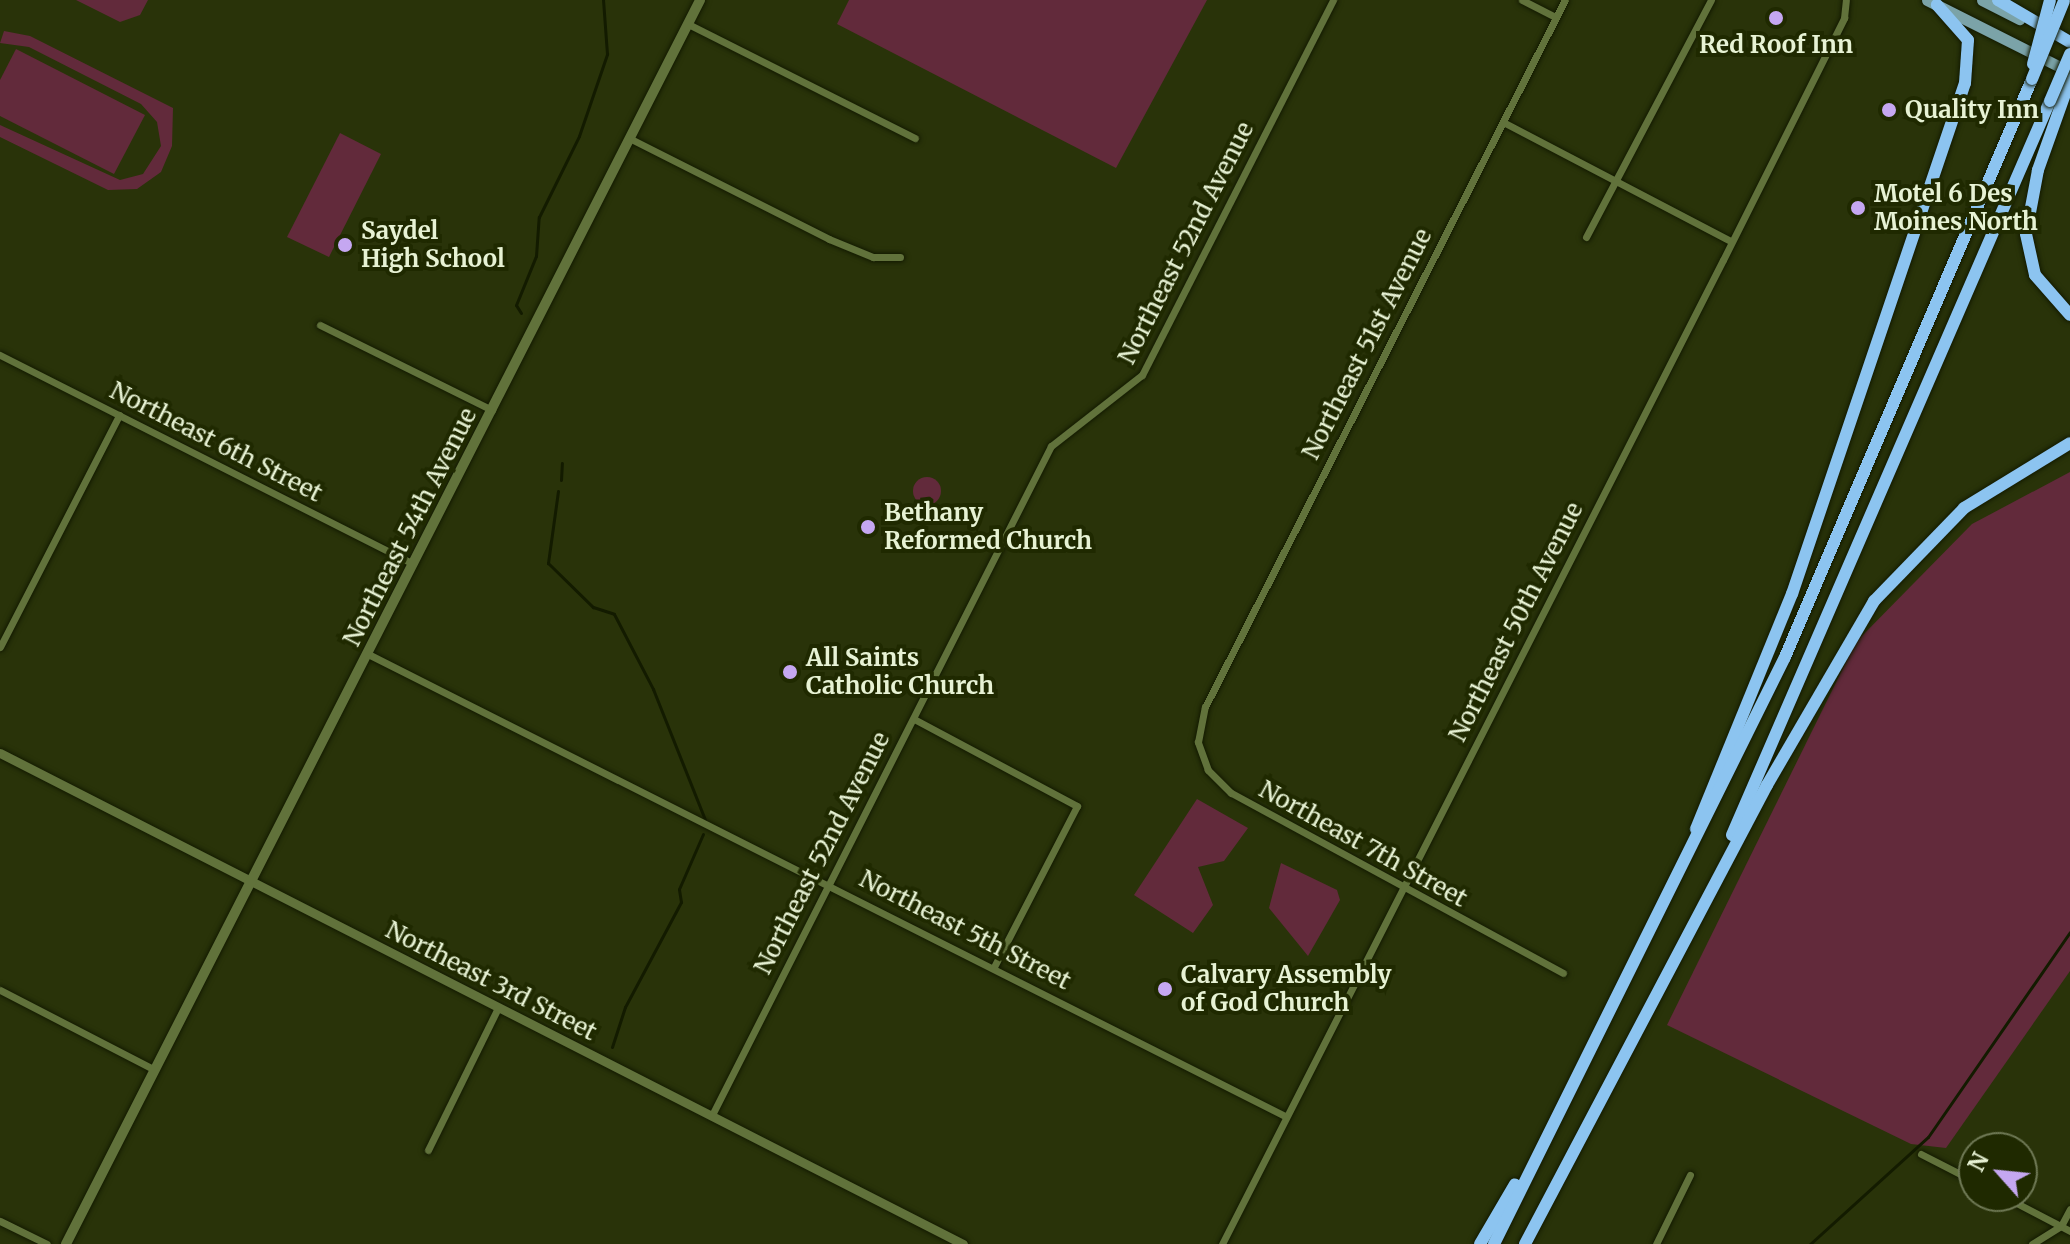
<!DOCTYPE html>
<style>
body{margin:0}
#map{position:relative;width:2070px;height:1244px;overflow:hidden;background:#293309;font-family:Merriweather,serif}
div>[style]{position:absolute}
.green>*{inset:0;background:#622a3b}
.round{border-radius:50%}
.stream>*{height:3px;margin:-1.5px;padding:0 1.5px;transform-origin:1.5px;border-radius:1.5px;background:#131b00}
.roads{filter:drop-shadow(0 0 2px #131a00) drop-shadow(0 0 2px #131a00)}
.minor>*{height:7px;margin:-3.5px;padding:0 3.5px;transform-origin:3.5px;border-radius:3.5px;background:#61723b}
.tertiary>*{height:9px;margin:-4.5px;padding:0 4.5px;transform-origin:4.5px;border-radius:4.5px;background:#61723b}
.secondary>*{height:10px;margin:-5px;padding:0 5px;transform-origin:5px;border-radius:5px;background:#61723b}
.primary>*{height:11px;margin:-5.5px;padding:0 5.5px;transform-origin:5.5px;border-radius:5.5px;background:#7ba3a8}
.motorway>*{height:12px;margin:-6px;padding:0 6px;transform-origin:6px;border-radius:6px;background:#8cc4f0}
.bridges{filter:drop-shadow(0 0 2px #131a00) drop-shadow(0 0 2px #131a00)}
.motorway-bridge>*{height:12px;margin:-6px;padding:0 6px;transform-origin:6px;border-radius:6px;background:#8cc4f0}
.dots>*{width:22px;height:22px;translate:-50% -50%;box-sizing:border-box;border:4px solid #1f2900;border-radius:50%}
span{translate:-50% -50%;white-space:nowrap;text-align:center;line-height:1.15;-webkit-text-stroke:8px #1f2900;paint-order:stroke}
.poi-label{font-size:24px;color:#e7f2d4;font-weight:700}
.left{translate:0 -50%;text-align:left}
.street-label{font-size:24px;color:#e7f2d4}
.north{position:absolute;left:1958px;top:1132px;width:80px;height:80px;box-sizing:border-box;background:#1f2900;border:2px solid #6f7955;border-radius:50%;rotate:297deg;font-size:22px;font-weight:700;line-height:32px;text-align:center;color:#e7f2d4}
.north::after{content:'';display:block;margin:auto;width:28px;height:36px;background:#c5a7f1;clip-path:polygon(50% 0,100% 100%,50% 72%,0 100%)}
</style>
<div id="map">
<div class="green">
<div style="clip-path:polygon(76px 0,148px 0,140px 15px,120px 22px)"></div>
<div style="clip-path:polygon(849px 0,1207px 0,1116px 168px,837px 24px)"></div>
<div style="clip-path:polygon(4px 31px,30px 36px,173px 108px,172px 146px,161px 172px,137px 189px,108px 190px,0 137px,0 125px,120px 180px,143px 174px,161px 146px,157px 122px,141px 104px,29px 47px,0 43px)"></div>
<div style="clip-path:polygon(16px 49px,145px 115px,114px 174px,0 116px,0 80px)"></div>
<div style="clip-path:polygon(340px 133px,381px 154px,329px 257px,287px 237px)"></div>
<div style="clip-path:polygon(2070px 472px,2070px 971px,1946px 1148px,1911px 1144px,1667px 1025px,1856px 642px,1972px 524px)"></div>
<div class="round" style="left:913px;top:477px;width:28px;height:28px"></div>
<div style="clip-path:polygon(1197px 799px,1248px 828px,1224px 861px,1198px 867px,1213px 905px,1193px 933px,1134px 895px)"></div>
<div style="clip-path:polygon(1281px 863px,1337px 890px,1340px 900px,1308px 956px,1269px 908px)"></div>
</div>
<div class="stream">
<div style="left:521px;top:313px;width:9px;rotate:-122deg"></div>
<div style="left:516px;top:305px;width:53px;rotate:-67.8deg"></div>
<div style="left:536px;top:256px;width:39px;rotate:-86deg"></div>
<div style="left:539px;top:217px;width:90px;rotate:-63.7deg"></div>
<div style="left:579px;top:136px;width:87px;rotate:-71.1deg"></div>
<div style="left:607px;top:54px;width:54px;rotate:-94.2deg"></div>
<div style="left:561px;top:480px;width:17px;rotate:-87deg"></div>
<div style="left:558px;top:491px;width:73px;rotate:97.9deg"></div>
<div style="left:548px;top:563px;width:63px;rotate:44.4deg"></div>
<div style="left:593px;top:607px;width:22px;rotate:18deg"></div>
<div style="left:614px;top:614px;width:85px;rotate:62.5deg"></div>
<div style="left:653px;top:689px;width:141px;rotate:68.3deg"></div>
<div style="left:612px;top:1047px;width:42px;rotate:-72deg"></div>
<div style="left:625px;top:1007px;width:119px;rotate:-61.9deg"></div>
<div style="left:681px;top:902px;width:13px;rotate:-99deg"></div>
<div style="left:679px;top:889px;width:60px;rotate:-66.4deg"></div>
<div style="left:1810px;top:1244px;width:159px;rotate:-42.2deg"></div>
<div style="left:1928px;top:1137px;width:249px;rotate:-55.3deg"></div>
</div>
<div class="roads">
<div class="minor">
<div style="left:1522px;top:0;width:38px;rotate:27deg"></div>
<div style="left:688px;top:24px;width:254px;rotate:26.7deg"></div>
<div style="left:1503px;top:122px;width:257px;rotate:27.6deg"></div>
<div style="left:629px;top:138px;width:224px;rotate:26.8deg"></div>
<div style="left:829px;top:239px;width:48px;rotate:22.2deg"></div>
<div style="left:873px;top:257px;width:27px"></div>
<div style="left:1586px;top:237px;width:268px;rotate:-62.2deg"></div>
<div style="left:320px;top:325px;width:192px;rotate:26.3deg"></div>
<div style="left:0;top:355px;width:463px;rotate:26.8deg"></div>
<div style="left:0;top:647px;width:261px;rotate:-62.8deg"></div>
<div style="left:368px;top:654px;width:1027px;rotate:26.74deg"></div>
<div style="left:914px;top:719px;width:185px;rotate:28.1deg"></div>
<div style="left:1077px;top:806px;width:181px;rotate:117.3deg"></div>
<div style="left:1563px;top:973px;width:378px;rotate:-151.5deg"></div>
<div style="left:1231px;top:793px;width:33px;rotate:-135deg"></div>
<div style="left:1208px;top:770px;width:30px;rotate:-110deg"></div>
<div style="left:1198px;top:742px;width:36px;rotate:-79deg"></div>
<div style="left:1205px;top:707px;width:793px;rotate:-63.02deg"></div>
<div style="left:0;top:990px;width:174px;rotate:27.3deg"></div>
<div style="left:712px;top:1115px;width:750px;rotate:-63.13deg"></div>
<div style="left:1051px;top:446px;width:115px;rotate:-38deg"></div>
<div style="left:1142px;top:375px;width:421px;rotate:-63deg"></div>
<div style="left:428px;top:1150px;width:158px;rotate:-63.8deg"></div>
<div style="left:1921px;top:1154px;width:59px;rotate:27deg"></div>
<div style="left:2003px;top:1196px;width:76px;rotate:27.6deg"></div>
<div style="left:0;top:1221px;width:52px;rotate:26.1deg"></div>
<div style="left:1222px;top:1244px;width:1104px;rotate:-63.02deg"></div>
<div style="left:1723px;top:260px;width:271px;rotate:-63.4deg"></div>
<div style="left:1844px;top:18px;width:18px;rotate:-84deg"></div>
<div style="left:1656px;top:1244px;width:77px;rotate:-63.8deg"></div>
<div style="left:2032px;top:1244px;width:34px;rotate:-32deg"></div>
<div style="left:2061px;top:1226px;width:19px;rotate:-62deg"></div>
</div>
<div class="tertiary">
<div style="left:0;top:753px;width:1081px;rotate:27.02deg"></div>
</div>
<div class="secondary">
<div style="left:66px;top:1244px;width:1396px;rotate:-62.99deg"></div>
</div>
<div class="primary">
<div style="left:1927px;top:0;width:160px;rotate:26.7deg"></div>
<div style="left:1982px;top:0;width:42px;rotate:27.2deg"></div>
</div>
<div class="motorway">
<div style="left:1998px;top:0;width:83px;rotate:30.3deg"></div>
<div style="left:2070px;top:80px;width:96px;rotate:109.6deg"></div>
<div style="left:2038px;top:170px;width:65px;rotate:100.6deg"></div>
<div style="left:2026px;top:234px;width:42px;rotate:77.6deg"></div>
<div style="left:2035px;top:275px;width:53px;rotate:48.8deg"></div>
<div style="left:1696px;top:829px;width:254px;rotate:-67.8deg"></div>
<div style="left:1792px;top:594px;width:539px;rotate:-71.3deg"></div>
<div style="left:1965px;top:83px;width:43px;rotate:-86deg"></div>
<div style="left:1968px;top:40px;width:47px;rotate:-131.5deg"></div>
<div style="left:1732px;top:835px;width:800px;rotate:-66.58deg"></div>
<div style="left:1480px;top:1244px;width:69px;rotate:-59.7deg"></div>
<div style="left:1494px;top:1244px;width:655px;rotate:-63.63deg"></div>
<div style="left:1785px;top:657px;width:629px;rotate:-66.86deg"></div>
<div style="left:1525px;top:1244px;width:519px;rotate:-62.2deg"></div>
<div style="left:1767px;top:785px;width:213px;rotate:-59.8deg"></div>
<div style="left:1874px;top:601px;width:129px;rotate:-45.9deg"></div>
<div style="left:1964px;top:508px;width:124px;rotate:-31.5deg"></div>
</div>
</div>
<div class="bridges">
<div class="motorway-bridge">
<div style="left:2033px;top:64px;width:66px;rotate:-75.1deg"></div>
<div style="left:2032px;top:79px;width:84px;rotate:-67.7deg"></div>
<div style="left:2050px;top:101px;width:51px;rotate:-66.9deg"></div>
</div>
</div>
<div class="dots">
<div style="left:1776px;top:18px;background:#c5a7f1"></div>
<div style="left:1889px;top:110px;background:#c5a7f1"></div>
<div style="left:1858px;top:208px;background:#c5a7f1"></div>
<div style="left:345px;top:245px;background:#c5a7f1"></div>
<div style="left:868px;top:527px;background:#c5a7f1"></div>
<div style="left:790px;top:672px;background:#c5a7f1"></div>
<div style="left:1165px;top:989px;background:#c5a7f1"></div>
</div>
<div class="poi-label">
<span style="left:1776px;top:45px">Red Roof Inn</span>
<span class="left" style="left:1905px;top:110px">Quality Inn</span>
<span class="left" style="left:1874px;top:208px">Motel 6 Des<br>Moines North</span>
<span class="left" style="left:361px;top:245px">Saydel<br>High School</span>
<span class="left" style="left:884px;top:527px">Bethany<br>Reformed Church</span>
<span class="left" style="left:806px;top:672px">All Saints<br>Catholic Church</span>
<span class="left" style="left:1181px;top:989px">Calvary Assembly<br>of God Church</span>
</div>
<div class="street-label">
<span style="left:1186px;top:243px;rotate:-63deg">Northeast 52nd Avenue</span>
<span style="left:1367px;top:344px;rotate:-63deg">Northeast 51st Avenue</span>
<span style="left:216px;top:442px;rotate:27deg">Northeast 6th Street</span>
<span style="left:410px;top:527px;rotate:-63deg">Northeast 54th Avenue</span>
<span style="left:1516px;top:622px;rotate:-63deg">Northeast 50th Avenue</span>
<span style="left:1363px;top:844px;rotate:29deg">Northeast 7th Street</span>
<span style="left:822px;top:853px;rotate:-63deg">Northeast 52nd Avenue</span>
<span style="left:965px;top:930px;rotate:27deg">Northeast 5th Street</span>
<span style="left:491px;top:981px;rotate:27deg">Northeast 3rd Street</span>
</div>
<div class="north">N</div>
</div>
